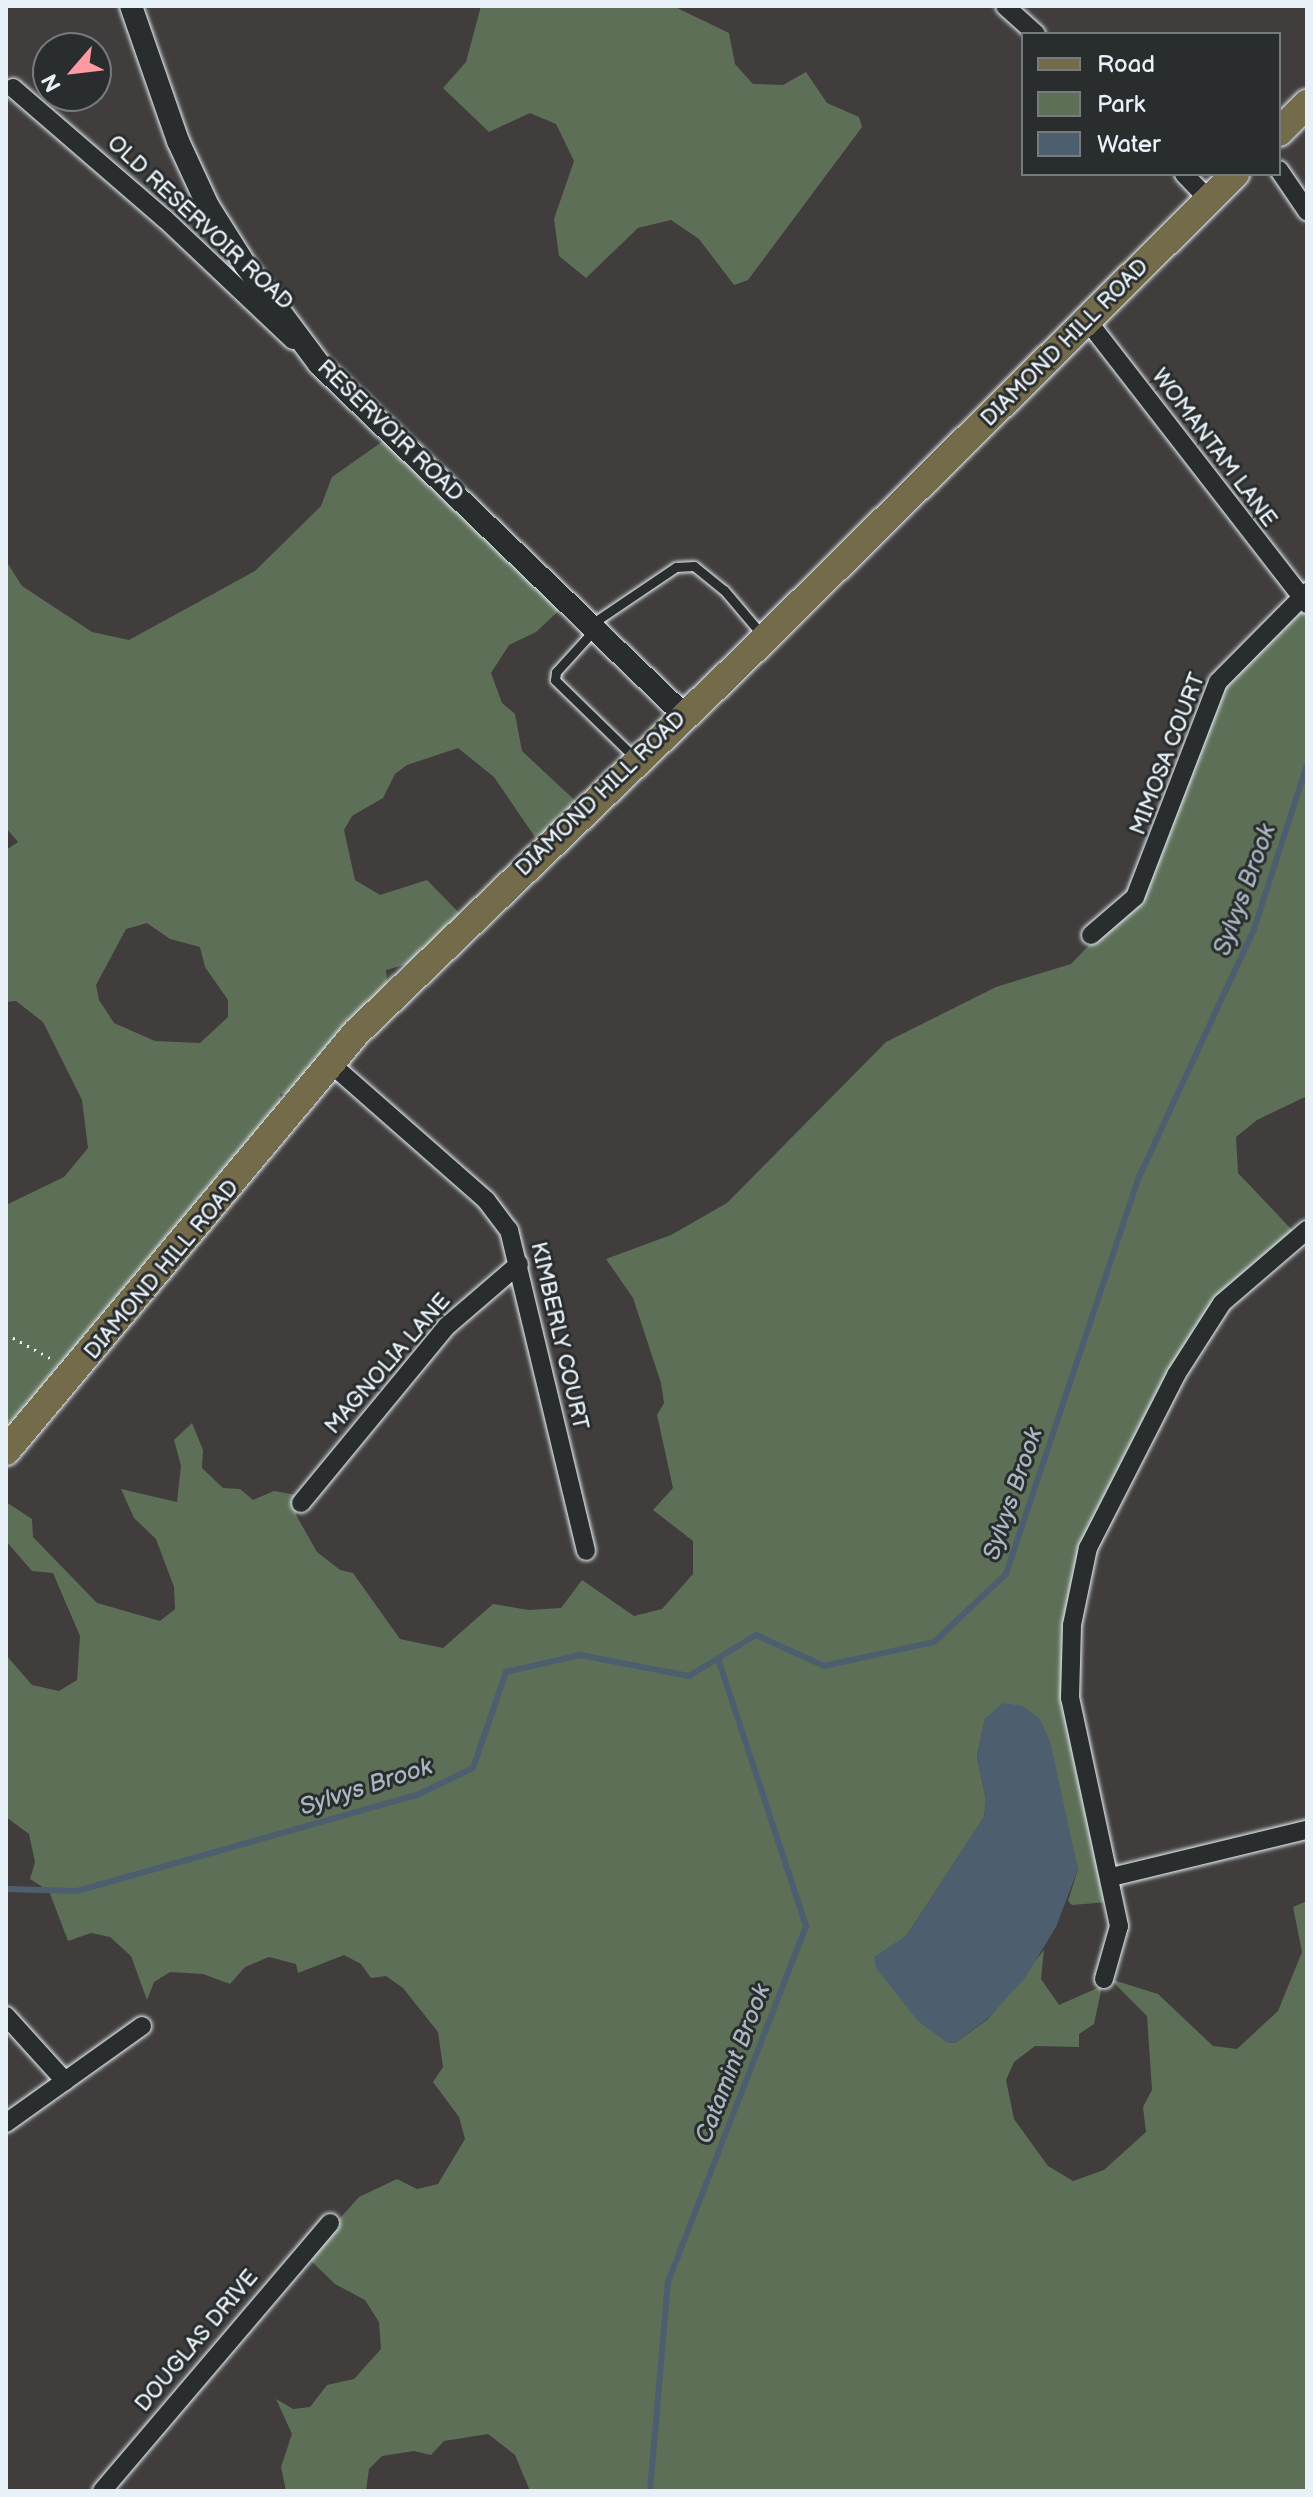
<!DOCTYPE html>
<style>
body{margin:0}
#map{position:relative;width:1313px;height:2497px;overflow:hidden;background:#403d3c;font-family:"Balsamiq Sans",sans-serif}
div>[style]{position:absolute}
.green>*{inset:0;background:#5e6f58}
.water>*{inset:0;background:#4d5f6f}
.stream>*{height:6px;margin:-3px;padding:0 3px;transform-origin:3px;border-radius:3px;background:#4d5f6f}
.path>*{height:3px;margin-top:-1.5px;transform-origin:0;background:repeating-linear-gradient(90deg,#e8f1f8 0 2px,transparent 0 8px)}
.roads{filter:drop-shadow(0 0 2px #e8f1f8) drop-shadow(0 0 2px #e8f1f8)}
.service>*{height:9px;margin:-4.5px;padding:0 4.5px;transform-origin:4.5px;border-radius:4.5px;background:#2a2d2e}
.minor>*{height:18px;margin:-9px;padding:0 9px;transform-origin:9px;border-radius:9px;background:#2a2d2e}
.tertiary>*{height:22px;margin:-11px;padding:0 11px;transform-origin:11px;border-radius:11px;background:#2a2d2e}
.primary>*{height:28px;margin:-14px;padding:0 14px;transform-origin:14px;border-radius:14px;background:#746b4b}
span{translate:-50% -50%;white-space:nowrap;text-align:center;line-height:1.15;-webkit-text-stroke:6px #2a2d2e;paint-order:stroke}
.street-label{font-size:22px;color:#e8f1f8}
.water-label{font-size:24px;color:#aab7c1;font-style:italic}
.frame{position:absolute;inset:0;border:8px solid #e8f1f8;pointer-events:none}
.legend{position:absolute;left:1021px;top:32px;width:260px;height:144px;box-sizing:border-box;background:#2a2d2e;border:2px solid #767b7f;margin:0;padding:10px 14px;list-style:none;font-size:24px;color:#e8f1f8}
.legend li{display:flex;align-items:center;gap:16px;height:40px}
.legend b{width:40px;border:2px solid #767b7f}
.north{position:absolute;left:32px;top:32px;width:80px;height:80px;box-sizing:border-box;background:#2a2d2e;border:2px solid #767b7f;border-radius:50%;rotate:242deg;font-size:22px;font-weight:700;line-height:32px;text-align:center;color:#e8f1f8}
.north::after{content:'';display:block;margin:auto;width:28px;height:36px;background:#ff9aa2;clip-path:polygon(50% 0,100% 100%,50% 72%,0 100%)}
</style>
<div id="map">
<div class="green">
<div style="clip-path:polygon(481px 6px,673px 6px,729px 33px,735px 64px,753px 84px,783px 85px,806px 72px,827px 103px,859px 117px,862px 127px,748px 280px,734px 285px,699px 239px,671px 220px,638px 228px,586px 278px,559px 256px,554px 219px,574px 161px,556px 124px,530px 113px,489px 132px,443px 88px,466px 62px)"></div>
<div style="clip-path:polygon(evenodd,396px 432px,568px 602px,536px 632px,509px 645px,491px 673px,502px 703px,515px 714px,522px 751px,583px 808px,541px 846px,494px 777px,458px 748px,407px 765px,395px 774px,383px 798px,352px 816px,344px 830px,355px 880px,380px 895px,427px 880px,466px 920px,429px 958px,386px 970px,389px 998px,304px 1093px,280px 1094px,283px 1119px,6px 1450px,6px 1205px,64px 1177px,88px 1148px,82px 1100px,43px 1022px,16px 1001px,6px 1002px,6px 850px,18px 842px,6px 828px,6px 561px,22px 586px,92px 632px,129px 640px,255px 571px,321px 506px,332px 477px,396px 432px,147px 923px,170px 939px,200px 947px,205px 967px,228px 1000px,228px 1017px,200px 1043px,155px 1041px,114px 1023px,99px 1000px,96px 985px,126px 929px,147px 923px)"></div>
<div style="clip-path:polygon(1307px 604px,1307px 1096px,1257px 1120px,1236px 1137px,1238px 1173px,1296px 1234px,1219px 1305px,1117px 1487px,1080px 1590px,1077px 1717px,1119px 1875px,1120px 1901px,1072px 1905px,1068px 1901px,1078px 1869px,1062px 1814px,985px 1719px,977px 1756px,986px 1800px,984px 1817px,907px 1935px,946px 2042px,955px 2043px,988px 2019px,1044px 1950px,1041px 1979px,1059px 2005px,1102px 1986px,1094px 2024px,1079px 2034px,1079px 2047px,1035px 2046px,1014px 2062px,1006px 2080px,1014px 2119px,1048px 2166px,1073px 2181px,1104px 2170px,1146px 2132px,1143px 2107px,1152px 2090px,1147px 2016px,1110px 1979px,1158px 1994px,1213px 2046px,1237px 2049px,1278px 2011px,1302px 1952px,1293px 1907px,1307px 1901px,1307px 2491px,530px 2491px,515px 2455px,488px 2434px,444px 2441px,431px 2455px,414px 2451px,382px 2456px,369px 2469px,366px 2491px,286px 2491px,281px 2467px,292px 2434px,276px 2399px,293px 2409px,310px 2407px,327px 2385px,354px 2379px,381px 2349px,379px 2322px,365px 2300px,335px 2284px,306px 2256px,359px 2197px,397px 2179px,417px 2189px,438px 2184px,465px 2139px,459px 2117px,433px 2082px,443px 2067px,438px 2032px,403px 1988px,386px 1976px,371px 1978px,361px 1964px,344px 1955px,298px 1973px,296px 1964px,269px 1957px,245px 1967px,230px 1984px,203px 1974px,170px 1972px,154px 1982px,147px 2000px,131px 1956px,110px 1937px,91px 1933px,68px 1941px,49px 1891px,30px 1879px,35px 1862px,29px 1834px,6px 1817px,6px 1655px,32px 1685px,59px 1691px,77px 1680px,80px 1636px,53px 1573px,32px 1571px,6px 1541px,6px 1502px,32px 1519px,33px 1537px,97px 1603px,160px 1621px,175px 1609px,174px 1587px,156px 1539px,134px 1518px,121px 1489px,177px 1502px,181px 1466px,174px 1440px,192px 1423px,203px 1450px,202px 1468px,223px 1488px,240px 1489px,253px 1500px,274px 1491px,302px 1496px,296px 1515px,317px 1552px,340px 1570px,353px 1573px,400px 1639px,443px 1648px,493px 1604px,529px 1610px,561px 1608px,582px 1580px,634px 1616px,662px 1609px,693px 1574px,693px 1541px,653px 1510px,673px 1488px,657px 1415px,664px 1403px,661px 1383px,633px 1298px,606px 1259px,671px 1235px,727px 1203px,886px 1042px,996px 987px,1071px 964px,1118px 915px,1224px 680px)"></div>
</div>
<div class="water">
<div style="clip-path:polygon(1003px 1703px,1023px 1706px,1040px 1719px,1050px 1741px,1078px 1869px,1056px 1927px,1025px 1978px,987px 2019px,955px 2043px,946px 2042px,918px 2021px,876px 1968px,874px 1957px,907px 1935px,984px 1817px,986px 1800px,977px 1756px,985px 1718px)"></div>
</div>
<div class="stream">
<div style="left:6px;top:1889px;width:71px;rotate:1.6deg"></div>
<div style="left:77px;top:1891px;width:355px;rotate:-15.8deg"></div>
<div style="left:419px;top:1794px;width:60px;rotate:-25.7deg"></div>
<div style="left:473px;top:1768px;width:102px;rotate:-71deg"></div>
<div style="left:506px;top:1672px;width:76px;rotate:-12.9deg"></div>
<div style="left:580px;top:1655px;width:111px;rotate:10.9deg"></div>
<div style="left:689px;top:1676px;width:79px;rotate:-31.5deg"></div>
<div style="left:756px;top:1635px;width:75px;rotate:24.5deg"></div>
<div style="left:824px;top:1666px;width:113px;rotate:-12.3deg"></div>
<div style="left:934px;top:1642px;width:99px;rotate:-43.4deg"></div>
<div style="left:1006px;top:1574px;width:419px;rotate:-71.5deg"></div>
<div style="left:1139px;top:1177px;width:273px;rotate:-65.1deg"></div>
<div style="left:1254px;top:929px;width:172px;rotate:-72.1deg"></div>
<div style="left:650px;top:2491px;width:210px;rotate:-85.1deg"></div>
<div style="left:668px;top:2282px;width:382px;rotate:-68.8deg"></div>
<div style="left:806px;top:1926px;width:282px;rotate:-108.2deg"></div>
</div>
<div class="path">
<div style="left:6px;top:1334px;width:52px;rotate:28.5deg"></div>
</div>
<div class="roads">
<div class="service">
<div style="left:590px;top:625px;width:104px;rotate:-34deg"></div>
<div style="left:676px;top:567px;width:18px;rotate:-3deg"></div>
<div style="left:694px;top:566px;width:38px;rotate:39deg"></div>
<div style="left:724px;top:590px;width:60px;rotate:49.7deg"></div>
<div style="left:595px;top:629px;width:58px;rotate:132.2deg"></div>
<div style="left:556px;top:672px;width:8px;rotate:97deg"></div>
<div style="left:555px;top:680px;width:115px;rotate:44.3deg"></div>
</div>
<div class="minor">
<div style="left:1005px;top:6px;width:42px;rotate:42.1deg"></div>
<div style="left:13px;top:88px;width:201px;rotate:40.8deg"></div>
<div style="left:165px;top:219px;width:176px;rotate:43.4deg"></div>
<div style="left:1279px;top:170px;width:50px;rotate:55.7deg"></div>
<div style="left:1184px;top:174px;width:35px;rotate:46deg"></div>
<div style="left:1086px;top:319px;width:361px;rotate:52.2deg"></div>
<div style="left:1091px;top:935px;width:58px;rotate:-40.8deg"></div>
<div style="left:1135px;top:897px;width:230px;rotate:-68.9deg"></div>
<div style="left:1218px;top:682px;width:127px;rotate:-45.3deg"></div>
<div style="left:330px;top:1063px;width:208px;rotate:41.3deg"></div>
<div style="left:486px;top:1200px;width:38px;rotate:53deg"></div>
<div style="left:509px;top:1230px;width:330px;rotate:76.5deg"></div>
<div style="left:301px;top:1503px;width:229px;rotate:-50.5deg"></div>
<div style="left:447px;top:1326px;width:95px;rotate:-40.7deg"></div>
<div style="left:1112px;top:1877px;width:201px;rotate:-13.6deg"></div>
<div style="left:1104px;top:1979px;width:55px;rotate:-74.2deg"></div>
<div style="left:1119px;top:1926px;width:233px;rotate:-102.1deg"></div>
<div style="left:1070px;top:1698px;width:73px;rotate:-88.4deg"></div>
<div style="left:1072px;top:1625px;width:79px;rotate:-78.3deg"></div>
<div style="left:1088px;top:1548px;width:194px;rotate:-63deg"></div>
<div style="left:1176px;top:1375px;width:85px;rotate:-57.4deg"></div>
<div style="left:1222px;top:1303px;width:112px;rotate:-40.7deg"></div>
<div style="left:6px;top:2016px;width:88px;rotate:47.8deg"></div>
<div style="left:6px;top:2123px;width:167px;rotate:-35.5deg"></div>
<div style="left:102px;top:2491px;width:352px;rotate:-49.6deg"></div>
</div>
<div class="tertiary">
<div style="left:131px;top:6px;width:143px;rotate:70.8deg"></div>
<div style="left:178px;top:141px;width:72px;rotate:65.2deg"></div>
<div style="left:208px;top:206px;width:71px;rotate:57.7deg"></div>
<div style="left:246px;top:266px;width:122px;rotate:53.3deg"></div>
<div style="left:319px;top:364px;width:506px;rotate:43.88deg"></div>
</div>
<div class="primary">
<div style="left:1279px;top:132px;width:40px;rotate:-45deg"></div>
<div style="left:6px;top:1451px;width:545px;rotate:-50.06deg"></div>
<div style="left:356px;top:1033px;width:526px;rotate:-43.92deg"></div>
<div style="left:735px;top:668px;width:703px;rotate:-44.65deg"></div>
</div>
</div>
<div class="street-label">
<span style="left:200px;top:223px;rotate:43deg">OLD RESERVOIR ROAD</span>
<span style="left:1065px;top:343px;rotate:-45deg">DIAMOND HILL ROAD</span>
<span style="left:390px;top:431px;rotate:44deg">RESERVOIR ROAD</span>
<span style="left:1214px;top:448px;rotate:53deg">WOMANTAM LANE</span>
<span style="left:1168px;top:754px;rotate:-69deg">MIMOSA COURT</span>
<span style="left:601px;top:794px;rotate:-44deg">DIAMOND HILL ROAD</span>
<span style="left:162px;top:1270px;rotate:-50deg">DIAMOND HILL ROAD</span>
<span style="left:559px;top:1336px;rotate:77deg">KIMBERLY COURT</span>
<span style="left:388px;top:1364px;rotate:-49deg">MAGNOLIA LANE</span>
<span style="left:197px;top:2341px;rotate:-50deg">DOUGLAS DRIVE</span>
</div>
<div class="water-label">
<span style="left:1245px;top:890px;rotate:-70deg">Sylvys Brook</span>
<span style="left:1013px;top:1494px;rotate:-71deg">Sylvys Brook</span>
<span style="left:366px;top:1787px;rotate:-18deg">Sylvys Brook</span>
<span style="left:733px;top:2064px;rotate:-69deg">Catamint Brook</span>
</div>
<div class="frame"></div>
<ul class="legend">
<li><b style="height:10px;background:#746b4b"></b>Road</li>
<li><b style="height:22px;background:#5e6f58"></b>Park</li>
<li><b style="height:22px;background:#4d5f6f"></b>Water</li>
</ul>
<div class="north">N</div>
</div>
